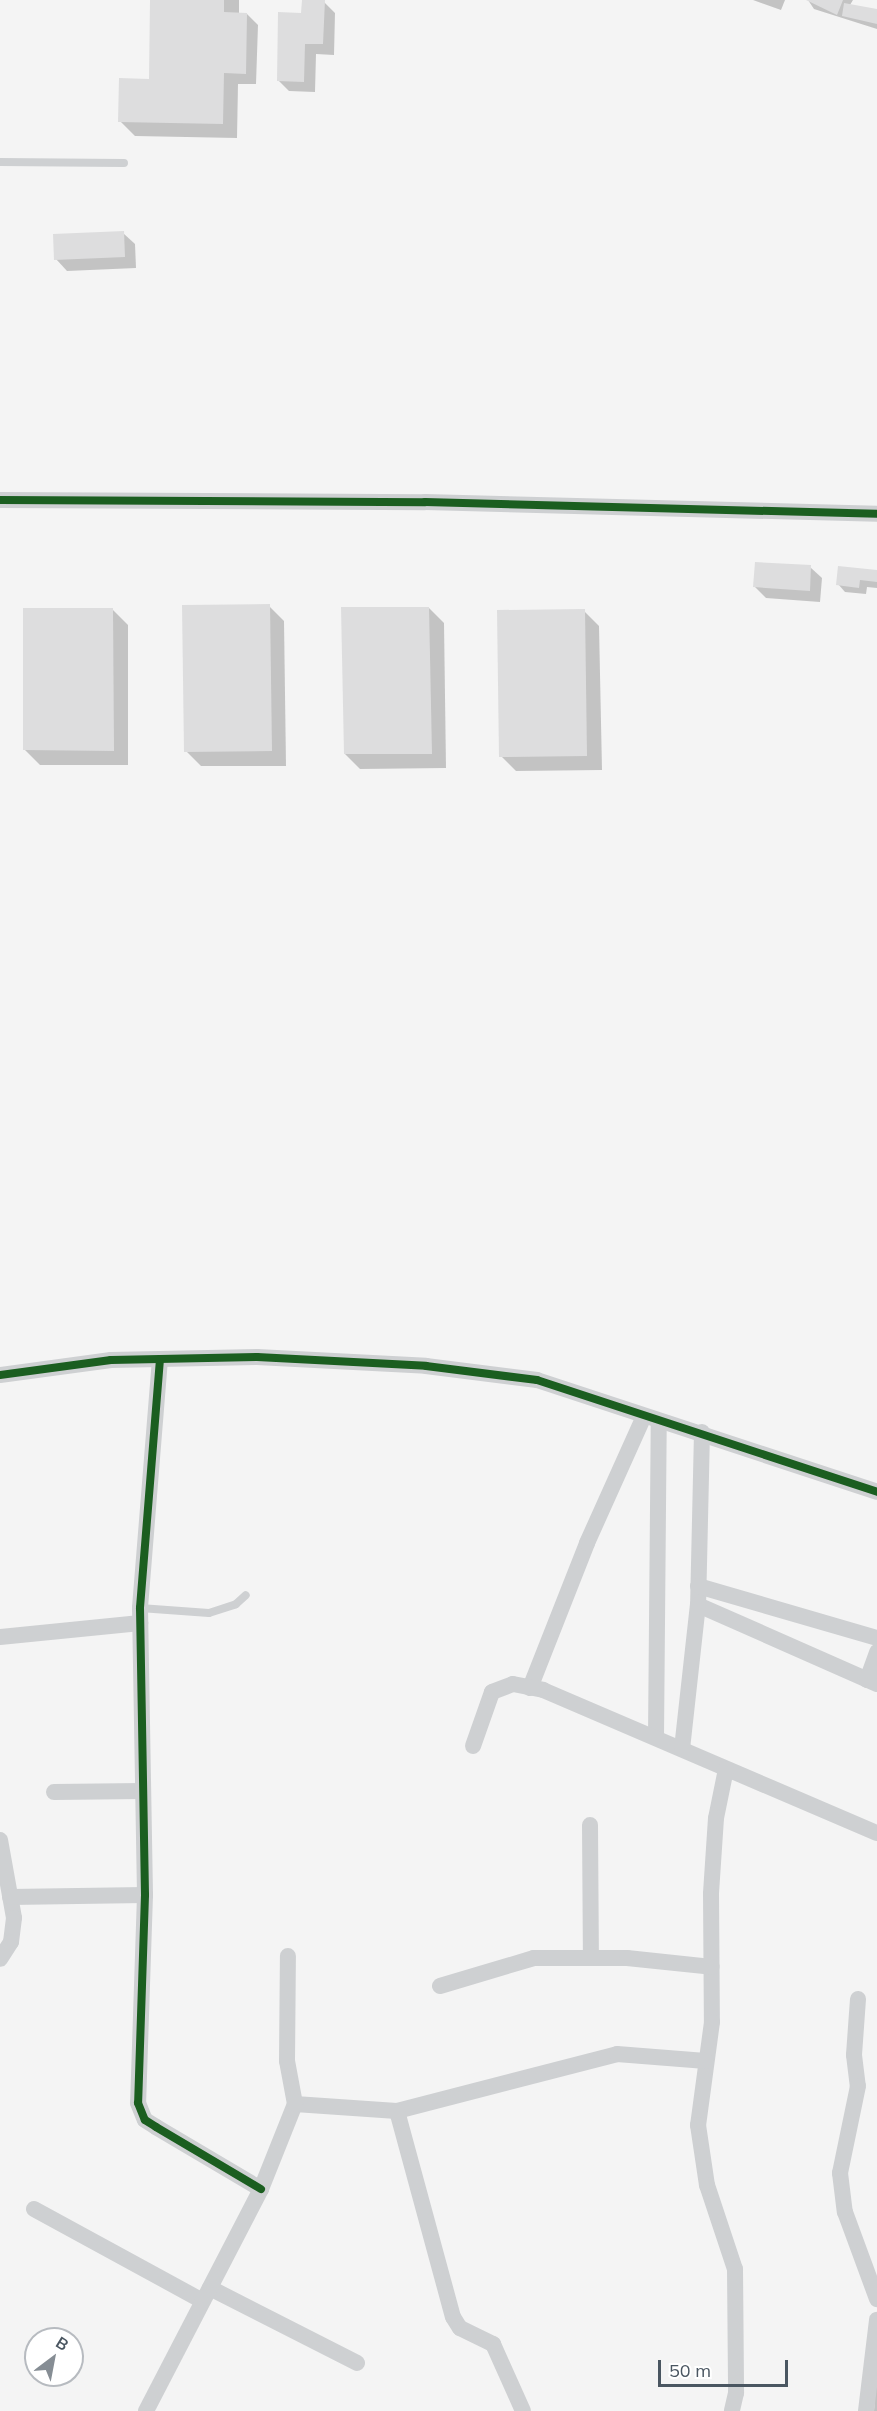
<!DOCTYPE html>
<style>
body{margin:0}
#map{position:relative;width:877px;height:2411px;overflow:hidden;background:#f4f4f4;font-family:Mulish,sans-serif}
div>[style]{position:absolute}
.shadow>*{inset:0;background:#0003}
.building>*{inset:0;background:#ddddde}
.service>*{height:8px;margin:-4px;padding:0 4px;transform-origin:4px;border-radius:4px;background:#ced0d2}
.minor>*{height:16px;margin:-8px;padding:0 8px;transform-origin:8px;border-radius:8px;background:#ced0d2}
.cycleway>*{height:8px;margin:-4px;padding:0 4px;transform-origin:4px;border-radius:4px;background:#1b5e20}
span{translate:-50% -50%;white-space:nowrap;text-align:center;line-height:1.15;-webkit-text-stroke:5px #fff;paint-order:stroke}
.north{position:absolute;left:24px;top:2327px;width:60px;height:60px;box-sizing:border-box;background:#fff;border:2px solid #b7bbc0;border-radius:50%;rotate:32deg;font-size:16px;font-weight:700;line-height:24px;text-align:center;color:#4a5661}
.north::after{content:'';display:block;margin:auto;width:21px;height:27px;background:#868d94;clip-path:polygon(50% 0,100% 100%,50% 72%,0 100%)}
.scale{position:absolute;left:658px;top:2360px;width:130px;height:27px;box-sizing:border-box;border:3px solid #4a5661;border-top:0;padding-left:8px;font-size:18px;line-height:21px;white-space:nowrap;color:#4a5661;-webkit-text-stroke:4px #fff;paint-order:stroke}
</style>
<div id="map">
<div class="shadow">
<div style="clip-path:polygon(151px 0,239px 0,239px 14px,247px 14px,258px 25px,256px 84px,238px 84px,237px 138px,135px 136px,120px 121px,150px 80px)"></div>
<div style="clip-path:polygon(753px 0,785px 0,781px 10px)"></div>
<div style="clip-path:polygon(808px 0,853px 0,850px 5px,877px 11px,877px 29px,814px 9px)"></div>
<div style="clip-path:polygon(324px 2px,335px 13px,334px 55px,316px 54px,315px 92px,289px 91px,278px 80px,303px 14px)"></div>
<div style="clip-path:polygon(123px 233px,135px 244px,136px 268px,67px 271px,56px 259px)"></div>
<div style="clip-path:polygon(810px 567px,822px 578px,820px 602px,766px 598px,755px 587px)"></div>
<div style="clip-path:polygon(877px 571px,877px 588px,867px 587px,866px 594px,845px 592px,838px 584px)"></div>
<div style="clip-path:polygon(269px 606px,284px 621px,286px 766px,201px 766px,186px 751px)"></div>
<div style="clip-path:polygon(429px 608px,444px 623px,446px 768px,360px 769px,345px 754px)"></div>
<div style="clip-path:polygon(113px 610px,128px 625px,128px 765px,40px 765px,25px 750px)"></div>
<div style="clip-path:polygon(584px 611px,599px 626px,602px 770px,516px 771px,501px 756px)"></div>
<div style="clip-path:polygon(877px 2371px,877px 2411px,874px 2411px)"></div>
</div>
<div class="building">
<div style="clip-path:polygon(150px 0,224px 0,224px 12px,247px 13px,246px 74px,224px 73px,223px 124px,118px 122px,119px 78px,149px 79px)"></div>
<div style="clip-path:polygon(302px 0,325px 0,323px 44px,305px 44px,304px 82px,277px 81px,278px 12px,301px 13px)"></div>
<div style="clip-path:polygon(806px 0,843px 0,837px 15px)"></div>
<div style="clip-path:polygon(844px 3px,877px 9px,877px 24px,842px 16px)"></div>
<div style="clip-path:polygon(124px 231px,125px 257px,54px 260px,53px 234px)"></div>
<div style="clip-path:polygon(755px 562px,811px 565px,810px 591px,753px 587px)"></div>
<div style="clip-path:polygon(838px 566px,877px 570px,877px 582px,860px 580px,859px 588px,836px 585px)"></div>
<div style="clip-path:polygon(270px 604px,272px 751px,184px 752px,182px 605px)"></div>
<div style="clip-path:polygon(341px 607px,429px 607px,432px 754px,344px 754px)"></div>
<div style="clip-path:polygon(23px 608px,113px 608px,114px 751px,23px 750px)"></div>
<div style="clip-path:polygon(585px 609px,587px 756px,499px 757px,497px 610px)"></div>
</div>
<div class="service">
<div style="left:0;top:162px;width:124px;rotate:0.5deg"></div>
<div style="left:140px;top:1608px;width:69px;rotate:4.1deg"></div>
<div style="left:209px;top:1613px;width:28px;rotate:-18deg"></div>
<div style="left:236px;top:1604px;width:13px;rotate:-42deg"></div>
</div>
<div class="minor">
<div style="left:0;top:500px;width:425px;rotate:0.3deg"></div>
<div style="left:425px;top:502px;width:452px;rotate:1.5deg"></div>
<div style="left:160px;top:1359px;width:250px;rotate:94.6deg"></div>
<div style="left:140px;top:1608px;width:287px;rotate:89deg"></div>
<div style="left:145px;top:1895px;width:208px;rotate:91.9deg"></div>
<div style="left:138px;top:2103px;width:18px;rotate:68deg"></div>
<div style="left:145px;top:2120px;width:13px;rotate:32deg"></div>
<div style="left:156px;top:2127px;width:122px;rotate:30.6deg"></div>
<div style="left:0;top:1375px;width:112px;rotate:-7.7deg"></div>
<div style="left:111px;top:1360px;width:146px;rotate:-1.2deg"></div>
<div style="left:257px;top:1357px;width:169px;rotate:3deg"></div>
<div style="left:426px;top:1366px;width:112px;rotate:7.2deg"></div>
<div style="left:537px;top:1380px;width:358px;rotate:18.2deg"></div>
<div style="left:702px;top:1432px;width:173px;rotate:91.3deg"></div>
<div style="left:698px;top:1605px;width:196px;rotate:23.8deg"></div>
<div style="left:698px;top:1586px;width:186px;rotate:16.2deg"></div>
<div style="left:0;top:1637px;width:141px;rotate:-5.7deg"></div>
<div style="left:867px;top:1680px;width:30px;rotate:-70deg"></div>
<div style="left:530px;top:1688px;width:156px;rotate:-68.5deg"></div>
<div style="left:587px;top:1543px;width:139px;rotate:-65.8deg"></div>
<div style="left:656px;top:1737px;width:316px;rotate:-89.5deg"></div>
<div style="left:473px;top:1746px;width:57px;rotate:-70.6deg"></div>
<div style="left:492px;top:1692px;width:22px;rotate:-21deg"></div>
<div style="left:513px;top:1684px;width:31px;rotate:11deg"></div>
<div style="left:543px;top:1690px;width:363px;rotate:23.2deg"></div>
<div style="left:682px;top:1749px;width:145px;rotate:-83.7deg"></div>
<div style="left:726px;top:1769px;width:50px;rotate:101.5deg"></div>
<div style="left:716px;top:1818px;width:76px;rotate:93.8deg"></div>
<div style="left:711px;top:1894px;width:128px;rotate:89.6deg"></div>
<div style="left:712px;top:2022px;width:104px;rotate:97.7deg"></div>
<div style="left:698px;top:2125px;width:61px;rotate:81.5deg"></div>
<div style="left:707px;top:2185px;width:89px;rotate:71.6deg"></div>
<div style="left:735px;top:2269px;width:124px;rotate:89.5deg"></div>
<div style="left:736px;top:2393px;width:18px;rotate:103deg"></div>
<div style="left:54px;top:1792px;width:88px;rotate:-0.7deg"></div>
<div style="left:590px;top:1825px;width:133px;rotate:89.6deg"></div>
<div style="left:0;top:1840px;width:79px;rotate:79.8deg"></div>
<div style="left:14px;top:1918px;width:24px;rotate:97deg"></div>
<div style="left:11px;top:1942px;width:20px;rotate:123deg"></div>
<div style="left:10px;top:1897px;width:135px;rotate:-0.8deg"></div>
<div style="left:440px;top:1986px;width:98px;rotate:-16.6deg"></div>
<div style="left:534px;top:1958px;width:93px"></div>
<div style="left:627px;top:1958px;width:85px;rotate:6deg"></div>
<div style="left:858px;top:1999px;width:56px;rotate:94.1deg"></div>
<div style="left:854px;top:2055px;width:31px;rotate:83deg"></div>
<div style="left:858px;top:2086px;width:89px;rotate:101.7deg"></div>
<div style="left:840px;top:2173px;width:39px;rotate:83deg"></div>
<div style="left:845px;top:2212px;width:93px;rotate:69.8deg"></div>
<div style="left:295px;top:2104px;width:102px;rotate:3.9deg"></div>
<div style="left:397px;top:2111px;width:227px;rotate:-14.5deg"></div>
<div style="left:617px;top:2054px;width:89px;rotate:4.5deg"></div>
<div style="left:397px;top:2111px;width:213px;rotate:74.8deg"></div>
<div style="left:453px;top:2317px;width:13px;rotate:58deg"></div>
<div style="left:460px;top:2328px;width:37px;rotate:26deg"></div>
<div style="left:493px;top:2344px;width:73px;rotate:65.9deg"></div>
<div style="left:34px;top:2209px;width:192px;rotate:28.6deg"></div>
<div style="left:210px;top:2288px;width:165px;rotate:27deg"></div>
<div style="left:146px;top:2411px;width:250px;rotate:-62.6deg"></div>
<div style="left:261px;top:2189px;width:92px;rotate:-68.2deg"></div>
<div style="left:295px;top:2104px;width:44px;rotate:-100.5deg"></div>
<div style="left:287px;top:2061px;width:105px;rotate:-89.5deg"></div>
<div style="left:866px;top:2411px;width:92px;rotate:-83.1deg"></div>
</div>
<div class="cycleway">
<div style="left:0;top:500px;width:425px;rotate:0.3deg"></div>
<div style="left:425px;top:502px;width:452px;rotate:1.5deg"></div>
<div style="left:160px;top:1359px;width:250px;rotate:94.6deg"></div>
<div style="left:140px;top:1608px;width:287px;rotate:89deg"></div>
<div style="left:145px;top:1895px;width:208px;rotate:91.9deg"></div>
<div style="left:138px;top:2103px;width:18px;rotate:68deg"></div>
<div style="left:145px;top:2120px;width:13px;rotate:32deg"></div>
<div style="left:156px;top:2127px;width:122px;rotate:30.6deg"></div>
<div style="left:0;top:1375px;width:112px;rotate:-7.7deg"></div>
<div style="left:111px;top:1360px;width:146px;rotate:-1.2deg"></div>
<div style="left:257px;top:1357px;width:169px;rotate:3deg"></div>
<div style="left:426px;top:1366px;width:112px;rotate:7.2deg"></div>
<div style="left:537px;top:1380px;width:358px;rotate:18.2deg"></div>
</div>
<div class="north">B</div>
<div class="scale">50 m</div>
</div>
